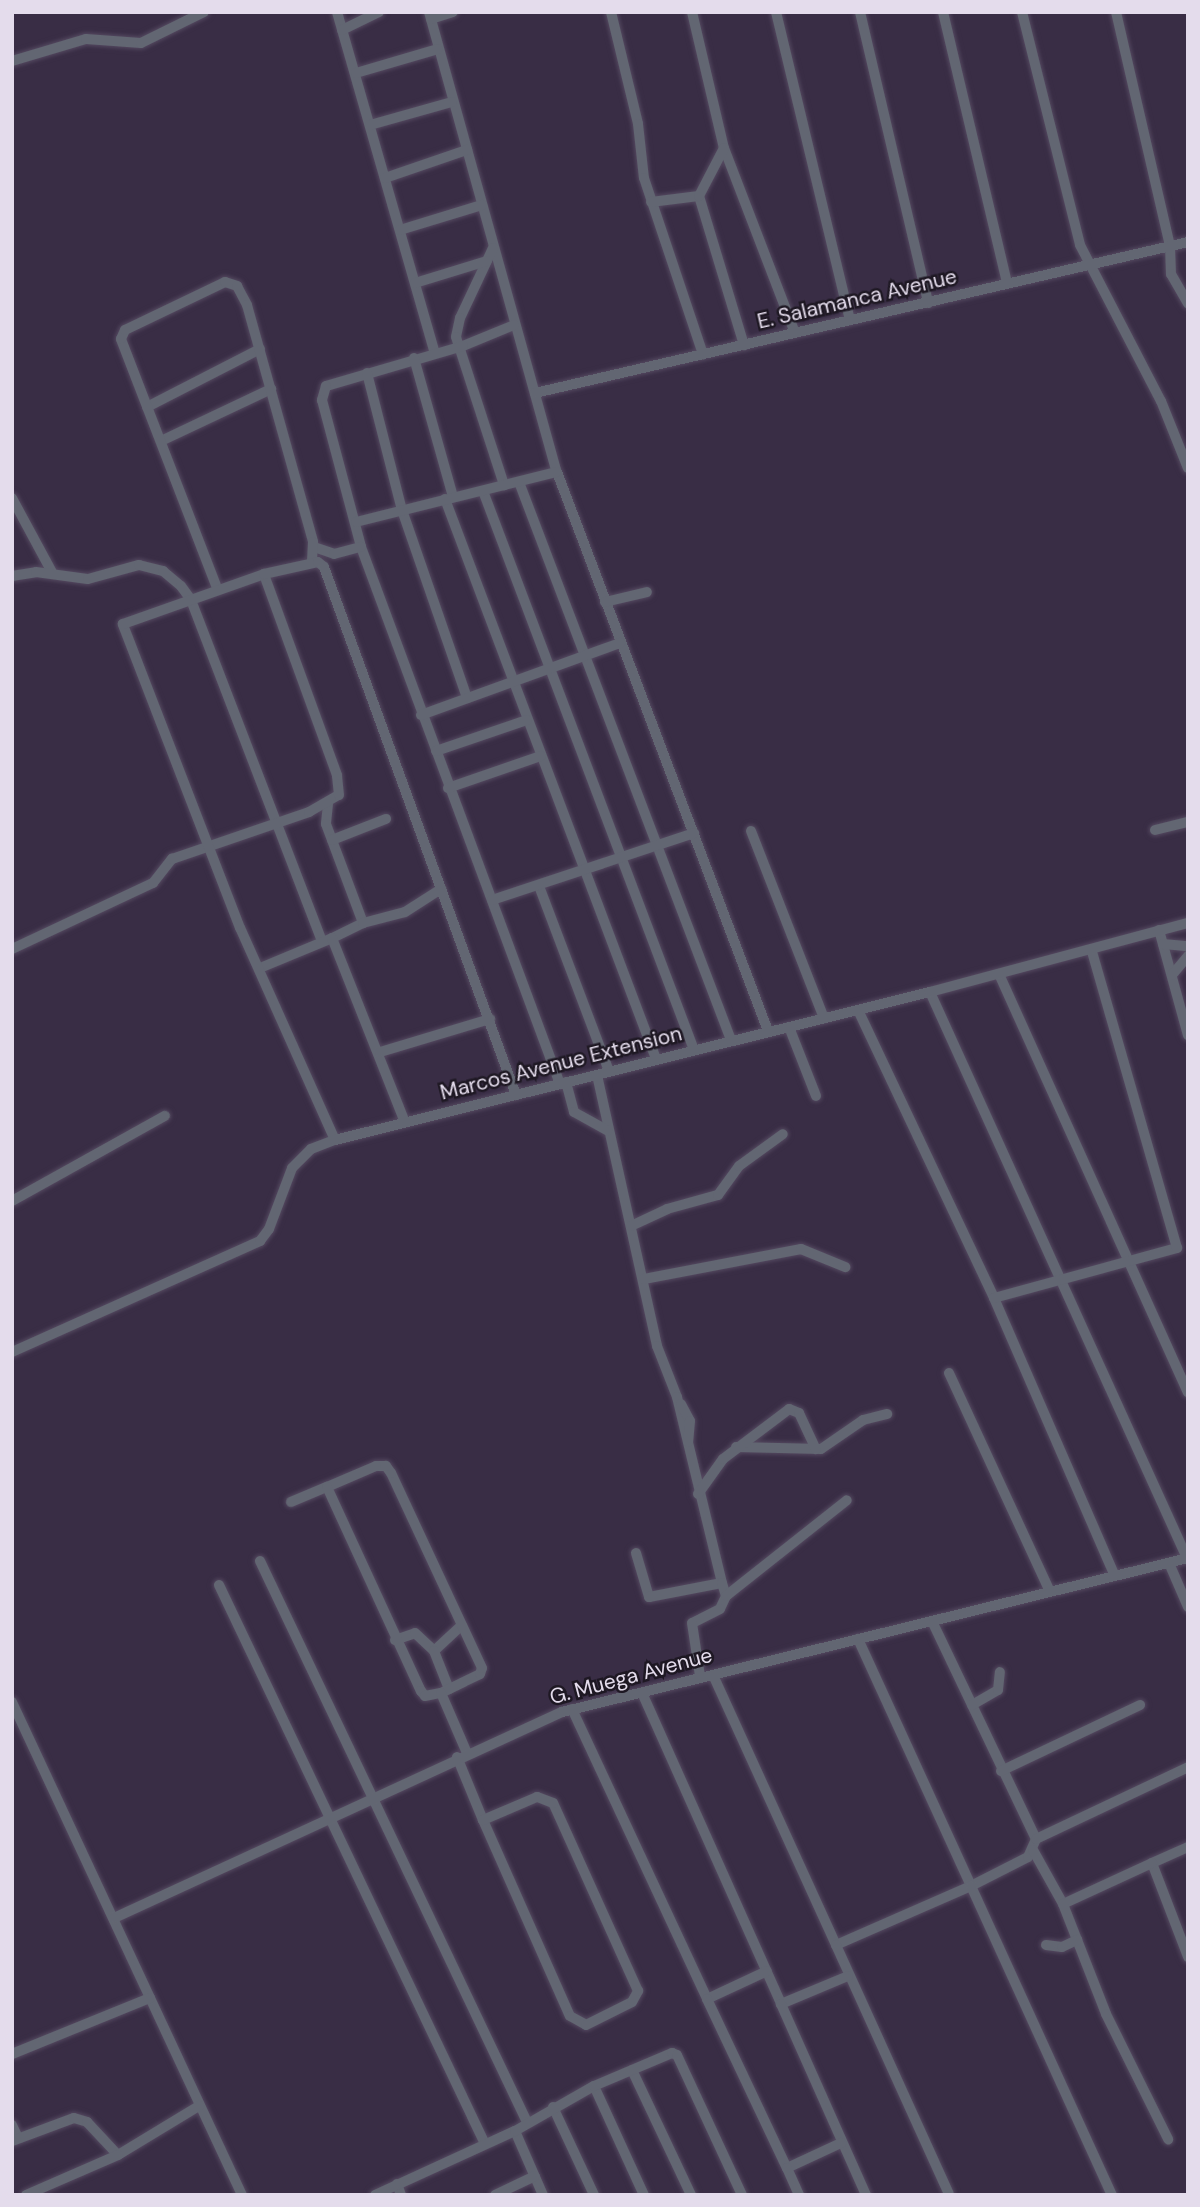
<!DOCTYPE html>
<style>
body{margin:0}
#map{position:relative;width:1200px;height:2207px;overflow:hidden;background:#392d45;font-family:"DM Sans",sans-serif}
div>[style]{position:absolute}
.roads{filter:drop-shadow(0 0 2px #544960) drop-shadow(0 0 2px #544960)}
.minor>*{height:10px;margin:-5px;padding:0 5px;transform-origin:5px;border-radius:5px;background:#626672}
span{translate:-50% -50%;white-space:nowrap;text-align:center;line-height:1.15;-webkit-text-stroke:5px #1e1823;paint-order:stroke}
.street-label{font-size:21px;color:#e4dcec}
.frame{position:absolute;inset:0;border:14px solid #e4dcec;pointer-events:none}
</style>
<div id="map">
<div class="roads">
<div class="minor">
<div style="left:337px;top:12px;width:355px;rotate:74deg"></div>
<div style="left:429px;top:12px;width:477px;rotate:74.5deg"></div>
<div style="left:557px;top:472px;width:597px;rotate:69.32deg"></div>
<div style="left:611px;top:12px;width:115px;rotate:76.4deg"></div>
<div style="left:638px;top:124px;width:54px;rotate:83.7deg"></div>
<div style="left:644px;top:178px;width:186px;rotate:71.5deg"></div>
<div style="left:692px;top:12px;width:140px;rotate:76.8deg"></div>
<div style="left:724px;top:148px;width:198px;rotate:69deg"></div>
<div style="left:776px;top:12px;width:317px;rotate:76.5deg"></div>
<div style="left:860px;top:12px;width:299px;rotate:76.8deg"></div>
<div style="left:943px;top:12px;width:278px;rotate:76.7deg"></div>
<div style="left:1022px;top:12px;width:240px;rotate:76deg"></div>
<div style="left:1080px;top:245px;width:176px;rotate:62.6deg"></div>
<div style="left:1161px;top:401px;width:72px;rotate:68.1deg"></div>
<div style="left:1116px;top:12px;width:240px;rotate:77deg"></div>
<div style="left:1170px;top:246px;width:28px;rotate:88deg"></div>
<div style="left:1171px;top:274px;width:34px;rotate:60deg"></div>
<div style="left:431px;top:19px;width:23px;rotate:-18deg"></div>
<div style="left:342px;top:30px;width:41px;rotate:-25.9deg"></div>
<div style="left:12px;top:61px;width:77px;rotate:-16.6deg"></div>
<div style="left:86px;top:39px;width:55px;rotate:4.2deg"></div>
<div style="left:141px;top:43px;width:70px;rotate:-26.2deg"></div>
<div style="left:356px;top:73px;width:85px;rotate:-16.3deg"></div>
<div style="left:370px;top:125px;width:85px;rotate:-15.7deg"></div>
<div style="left:385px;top:178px;width:87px;rotate:-18.9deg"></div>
<div style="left:699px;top:196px;width:156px;rotate:73.2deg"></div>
<div style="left:651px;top:202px;width:48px;rotate:-7.1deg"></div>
<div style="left:699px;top:196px;width:54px;rotate:-62.5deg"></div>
<div style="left:400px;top:230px;width:86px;rotate:-17deg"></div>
<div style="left:493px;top:248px;width:77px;rotate:115.2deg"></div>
<div style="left:460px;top:318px;width:19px;rotate:102deg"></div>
<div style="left:456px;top:337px;width:156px;rotate:72deg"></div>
<div style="left:415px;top:283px;width:75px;rotate:-17deg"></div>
<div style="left:514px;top:325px;width:55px;rotate:157.6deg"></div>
<div style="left:463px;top:346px;width:143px;rotate:163.7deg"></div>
<div style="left:326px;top:386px;width:15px;rotate:106deg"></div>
<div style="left:322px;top:400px;width:152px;rotate:75.1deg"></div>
<div style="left:361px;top:547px;width:573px;rotate:69.67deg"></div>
<div style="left:414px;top:358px;width:144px;rotate:74.3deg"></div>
<div style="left:367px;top:373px;width:141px;rotate:75.7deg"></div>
<div style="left:402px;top:510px;width:199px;rotate:70.9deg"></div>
<div style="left:535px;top:393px;width:670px;rotate:-13.02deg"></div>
<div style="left:147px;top:407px;width:127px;rotate:-27.2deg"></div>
<div style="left:161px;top:441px;width:122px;rotate:-25.3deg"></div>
<div style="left:519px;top:482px;width:597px;rotate:69.2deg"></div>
<div style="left:483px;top:491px;width:597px;rotate:69.32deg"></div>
<div style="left:12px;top:498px;width:86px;rotate:61.7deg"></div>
<div style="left:445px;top:499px;width:598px;rotate:69.35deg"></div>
<div style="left:356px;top:522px;width:207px;rotate:-14deg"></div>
<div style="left:314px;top:547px;width:21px;rotate:19deg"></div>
<div style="left:334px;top:554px;width:28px;rotate:-15deg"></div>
<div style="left:12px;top:576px;width:24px;rotate:-9deg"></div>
<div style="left:36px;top:572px;width:52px;rotate:7.7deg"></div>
<div style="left:88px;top:579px;width:53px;rotate:-15.4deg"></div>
<div style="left:139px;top:565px;width:25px;rotate:14deg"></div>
<div style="left:163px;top:571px;width:23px;rotate:40deg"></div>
<div style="left:181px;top:586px;width:17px;rotate:54deg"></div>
<div style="left:191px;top:600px;width:365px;rotate:69deg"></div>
<div style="left:217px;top:588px;width:267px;rotate:-111.1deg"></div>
<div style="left:121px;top:339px;width:10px;rotate:-66deg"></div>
<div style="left:125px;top:330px;width:111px;rotate:-25.6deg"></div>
<div style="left:225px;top:282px;width:13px;rotate:18deg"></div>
<div style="left:237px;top:286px;width:21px;rotate:62deg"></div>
<div style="left:247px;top:305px;width:246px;rotate:74.4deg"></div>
<div style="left:313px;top:542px;width:21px;rotate:93deg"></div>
<div style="left:605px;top:602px;width:43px;rotate:-13.4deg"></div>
<div style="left:421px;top:715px;width:212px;rotate:-19.9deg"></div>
<div style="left:436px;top:751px;width:96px;rotate:-18.8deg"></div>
<div style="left:448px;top:788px;width:98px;rotate:-19deg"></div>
<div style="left:328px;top:804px;width:20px;rotate:96deg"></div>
<div style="left:326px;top:824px;width:106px;rotate:69.5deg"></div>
<div style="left:363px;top:923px;width:34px;rotate:154deg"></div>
<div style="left:1155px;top:830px;width:34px;rotate:-14deg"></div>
<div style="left:751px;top:831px;width:201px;rotate:68.7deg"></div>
<div style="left:332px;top:840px;width:58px;rotate:-21.3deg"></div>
<div style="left:539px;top:886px;width:198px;rotate:69.3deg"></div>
<div style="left:492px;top:900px;width:213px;rotate:-18.3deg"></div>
<div style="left:363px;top:923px;width:43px;rotate:-14.7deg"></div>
<div style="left:405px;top:912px;width:43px;rotate:-32.6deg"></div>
<div style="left:1159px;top:930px;width:109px;rotate:74.6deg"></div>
<div style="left:1163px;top:944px;width:25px;rotate:5deg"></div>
<div style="left:12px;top:949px;width:156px;rotate:-25.1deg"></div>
<div style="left:153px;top:883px;width:31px;rotate:-52deg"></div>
<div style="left:172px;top:859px;width:145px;rotate:-18.9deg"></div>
<div style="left:309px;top:812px;width:34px;rotate:-30deg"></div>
<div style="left:339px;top:795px;width:20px;rotate:-96deg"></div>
<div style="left:337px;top:775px;width:214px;rotate:-110deg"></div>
<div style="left:260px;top:968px;width:78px;rotate:-22.6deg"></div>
<div style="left:332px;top:938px;width:198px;rotate:68.4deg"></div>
<div style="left:999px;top:974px;width:459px;rotate:65.7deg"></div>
<div style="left:1172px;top:975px;width:25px;rotate:-50deg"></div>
<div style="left:930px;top:992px;width:622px;rotate:65.58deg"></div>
<div style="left:858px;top:1010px;width:318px;rotate:64.7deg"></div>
<div style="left:994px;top:1298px;width:301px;rotate:66.5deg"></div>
<div style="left:789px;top:1027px;width:74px;rotate:68.6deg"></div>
<div style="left:380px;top:1052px;width:115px;rotate:-16.7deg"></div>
<div style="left:597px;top:1075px;width:278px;rotate:77.5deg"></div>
<div style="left:657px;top:1346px;width:55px;rotate:68.6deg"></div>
<div style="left:677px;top:1397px;width:191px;rotate:76.4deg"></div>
<div style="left:566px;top:1082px;width:31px;rotate:75deg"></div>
<div style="left:574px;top:1112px;width:38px;rotate:29deg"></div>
<div style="left:335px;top:1140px;width:232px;rotate:-114.1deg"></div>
<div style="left:240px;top:928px;width:326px;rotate:-111.1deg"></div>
<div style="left:123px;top:624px;width:150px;rotate:-19.5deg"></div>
<div style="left:264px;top:574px;width:55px;rotate:-12.5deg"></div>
<div style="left:318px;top:562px;width:8px;rotate:40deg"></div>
<div style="left:324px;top:567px;width:562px;rotate:70.02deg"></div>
<div style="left:12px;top:1201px;width:175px;rotate:-29.1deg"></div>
<div style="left:631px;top:1226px;width:40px;rotate:-25deg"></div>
<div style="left:667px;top:1209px;width:53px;rotate:-15.4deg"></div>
<div style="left:718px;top:1195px;width:36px;rotate:-54deg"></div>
<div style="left:739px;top:1166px;width:54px;rotate:-36deg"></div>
<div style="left:644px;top:1279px;width:160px;rotate:-10.8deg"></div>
<div style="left:801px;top:1249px;width:48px;rotate:22.2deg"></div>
<div style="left:994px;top:1298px;width:190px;rotate:-15.3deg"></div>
<div style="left:1177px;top:1248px;width:311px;rotate:-106deg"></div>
<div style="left:12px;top:1352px;width:272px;rotate:-24.1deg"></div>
<div style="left:260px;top:1241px;width:15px;rotate:-53deg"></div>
<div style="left:269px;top:1229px;width:65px;rotate:-69.3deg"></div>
<div style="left:292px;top:1168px;width:27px;rotate:-45deg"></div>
<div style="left:311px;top:1149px;width:26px;rotate:-21deg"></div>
<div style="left:335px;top:1140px;width:613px;rotate:-13.97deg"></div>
<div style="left:930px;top:992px;width:267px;rotate:-15deg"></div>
<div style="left:949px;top:1373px;width:238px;rotate:65.2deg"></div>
<div style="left:681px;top:1404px;width:19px;rotate:62deg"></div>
<div style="left:690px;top:1421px;width:21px;rotate:95deg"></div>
<div style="left:736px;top:1447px;width:85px;rotate:1.3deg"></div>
<div style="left:821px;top:1449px;width:51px;rotate:-34.6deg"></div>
<div style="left:863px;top:1420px;width:25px;rotate:-14deg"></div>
<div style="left:698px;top:1494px;width:43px;rotate:-54.5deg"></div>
<div style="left:723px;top:1459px;width:83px;rotate:-37.1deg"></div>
<div style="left:789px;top:1409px;width:11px;rotate:22deg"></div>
<div style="left:799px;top:1413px;width:40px;rotate:65deg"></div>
<div style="left:291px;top:1502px;width:39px;rotate:-23deg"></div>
<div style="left:636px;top:1553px;width:46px;rotate:73.5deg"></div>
<div style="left:649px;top:1597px;width:74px;rotate:-10.9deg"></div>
<div style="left:722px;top:1583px;width:14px;rotate:73deg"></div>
<div style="left:726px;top:1596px;width:14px;rotate:115deg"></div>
<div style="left:720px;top:1609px;width:31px;rotate:153deg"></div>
<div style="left:692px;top:1623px;width:54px;rotate:81.4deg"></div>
<div style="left:260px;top:1561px;width:621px;rotate:64.55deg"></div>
<div style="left:1169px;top:1563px;width:48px;rotate:66.6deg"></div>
<div style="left:219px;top:1585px;width:619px;rotate:64.55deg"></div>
<div style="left:726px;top:1596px;width:154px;rotate:-38.4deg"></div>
<div style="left:858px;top:1639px;width:272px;rotate:65.4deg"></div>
<div style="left:971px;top:1886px;width:64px;rotate:-27deg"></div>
<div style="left:1028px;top:1857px;width:20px;rotate:-66deg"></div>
<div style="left:1036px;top:1839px;width:239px;rotate:-115.5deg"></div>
<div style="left:395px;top:1640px;width:21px;rotate:-19deg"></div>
<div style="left:415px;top:1633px;width:26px;rotate:43deg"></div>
<div style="left:434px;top:1651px;width:38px;rotate:-43deg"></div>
<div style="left:434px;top:1651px;width:41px;rotate:68.5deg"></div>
<div style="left:713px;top:1675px;width:297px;rotate:65.5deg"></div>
<div style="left:836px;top:1945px;width:147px;rotate:-23.6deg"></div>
<div style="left:971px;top:1886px;width:340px;rotate:65.5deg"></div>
<div style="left:441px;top:1693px;width:43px;rotate:-26deg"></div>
<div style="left:480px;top:1674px;width:6px;rotate:-72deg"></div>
<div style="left:482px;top:1668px;width:215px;rotate:-115deg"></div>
<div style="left:391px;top:1473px;width:9px;rotate:-126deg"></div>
<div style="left:386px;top:1466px;width:10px;rotate:180deg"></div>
<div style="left:376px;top:1466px;width:53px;rotate:156.8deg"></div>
<div style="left:327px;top:1487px;width:225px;rotate:65.3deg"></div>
<div style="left:421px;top:1691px;width:6px;rotate:51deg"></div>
<div style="left:425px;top:1696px;width:16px;rotate:-11deg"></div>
<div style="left:441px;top:1693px;width:65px;rotate:66.6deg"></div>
<div style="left:643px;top:1695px;width:338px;rotate:65.9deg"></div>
<div style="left:12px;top:1702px;width:544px;rotate:64.99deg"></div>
<div style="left:972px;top:1705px;width:30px;rotate:-30deg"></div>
<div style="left:998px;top:1690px;width:18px;rotate:-84deg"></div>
<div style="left:572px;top:1709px;width:320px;rotate:65deg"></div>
<div style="left:707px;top:1999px;width:66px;rotate:-25deg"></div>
<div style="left:457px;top:1757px;width:68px;rotate:67.6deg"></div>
<div style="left:483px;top:1820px;width:214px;rotate:66.1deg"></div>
<div style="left:570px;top:2016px;width:18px;rotate:29deg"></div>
<div style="left:586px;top:2025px;width:51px;rotate:-26.6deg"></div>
<div style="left:632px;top:2002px;width:13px;rotate:-61deg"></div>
<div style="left:638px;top:1991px;width:206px;rotate:-114.3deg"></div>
<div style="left:553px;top:1803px;width:17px;rotate:-159deg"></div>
<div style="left:537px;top:1797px;width:59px;rotate:156.9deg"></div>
<div style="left:1001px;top:1771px;width:154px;rotate:-25.4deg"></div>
<div style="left:1036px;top:1839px;width:168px;rotate:-25.3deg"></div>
<div style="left:1188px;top:1847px;width:39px;rotate:156deg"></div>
<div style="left:1152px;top:1863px;width:101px;rotate:69deg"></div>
<div style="left:1033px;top:1850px;width:62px;rotate:60.9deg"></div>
<div style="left:1063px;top:1904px;width:98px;rotate:-24.7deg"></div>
<div style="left:1063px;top:1904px;width:118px;rotate:68.6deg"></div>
<div style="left:1106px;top:2014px;width:140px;rotate:63.6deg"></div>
<div style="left:114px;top:1918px;width:493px;rotate:-24.7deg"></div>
<div style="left:562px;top:1712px;width:645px;rotate:-13.82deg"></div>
<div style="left:836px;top:1945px;width:273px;rotate:65.6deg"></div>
<div style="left:1046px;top:1945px;width:16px;rotate:7deg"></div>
<div style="left:1062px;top:1947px;width:17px;rotate:-25deg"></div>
<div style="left:848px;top:1976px;width:73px;rotate:157.3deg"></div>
<div style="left:781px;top:2004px;width:209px;rotate:66deg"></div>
<div style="left:707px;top:1999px;width:187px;rotate:64.7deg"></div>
<div style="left:787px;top:2168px;width:60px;rotate:-24.8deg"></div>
<div style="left:12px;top:2054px;width:149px;rotate:-22.1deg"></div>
<div style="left:632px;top:2070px;width:138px;rotate:64.7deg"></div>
<div style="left:594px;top:2086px;width:120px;rotate:65.4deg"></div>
<div style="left:553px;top:2107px;width:97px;rotate:65deg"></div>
<div style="left:12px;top:2125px;width:14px;rotate:65deg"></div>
<div style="left:515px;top:2131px;width:70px;rotate:66.4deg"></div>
<div style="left:12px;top:2141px;width:66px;rotate:-20.4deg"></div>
<div style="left:74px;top:2118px;width:14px;rotate:17deg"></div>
<div style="left:87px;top:2122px;width:45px;rotate:46.8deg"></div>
<div style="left:118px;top:2155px;width:95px;rotate:-31.2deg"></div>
<div style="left:787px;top:2168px;width:30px;rotate:66deg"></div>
<div style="left:397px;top:2184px;width:12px;rotate:70deg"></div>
<div style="left:26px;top:2195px;width:100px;rotate:-23.5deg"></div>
<div style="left:375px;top:2195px;width:154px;rotate:-24.6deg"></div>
<div style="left:515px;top:2131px;width:91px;rotate:-29.7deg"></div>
<div style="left:594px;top:2086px;width:85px;rotate:-22.9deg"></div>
<div style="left:672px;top:2053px;width:5px;rotate:22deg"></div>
<div style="left:677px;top:2055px;width:154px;rotate:65.1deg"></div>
<div style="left:495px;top:2195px;width:44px;rotate:-25.4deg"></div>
</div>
</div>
<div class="street-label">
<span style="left:857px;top:299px;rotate:-13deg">E. Salamanca Avenue</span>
<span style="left:561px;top:1063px;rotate:-14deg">Marcos Avenue Extension</span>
<span style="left:631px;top:1676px;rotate:-15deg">G. Muega Avenue</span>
</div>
<div class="frame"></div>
</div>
